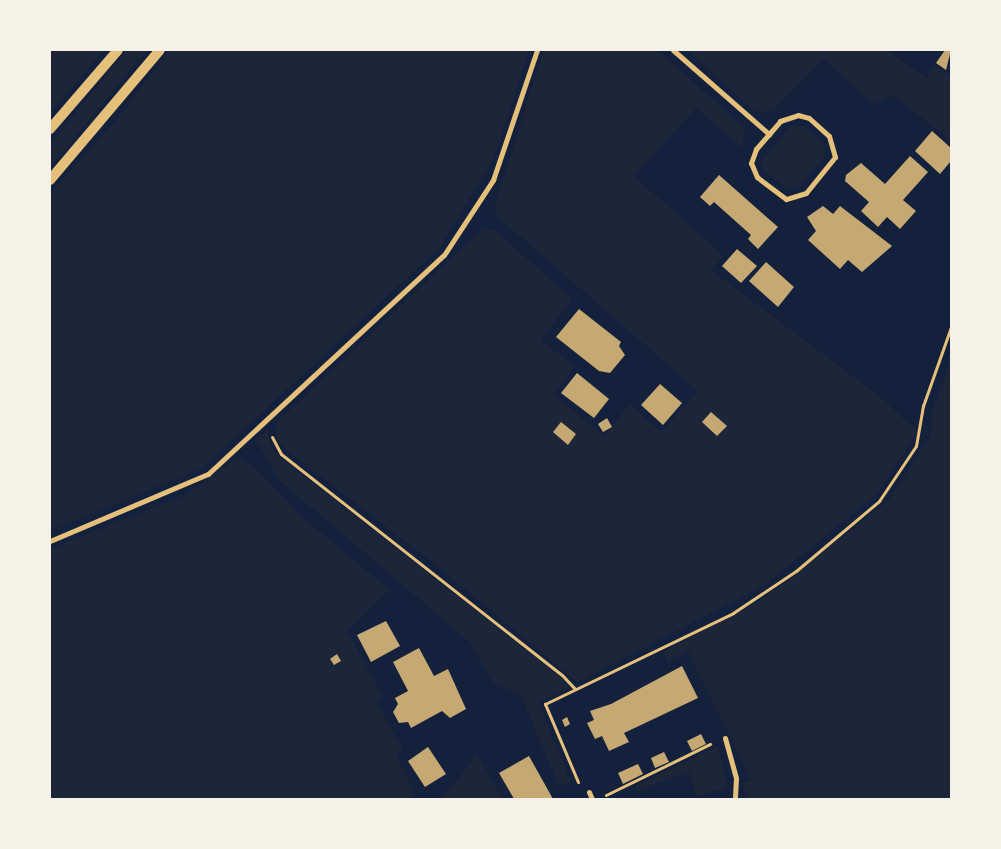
<!DOCTYPE html>
<style>
body{margin:0}
#map{position:relative;width:1001px;height:849px;overflow:hidden;background:#14213d;font-family:"DM Sans",sans-serif}
div>[style]{position:absolute}
.green>*{inset:0;background:#1d2539}
.building>*{inset:0;background:#c6a872}
.path>*{height:3px;margin:-1.5px;padding:0 1.5px;transform-origin:1.5px;border-radius:1.5px;background:#e5c07b}
.minor>*{height:5px;margin:-2.5px;padding:0 2.5px;transform-origin:2.5px;border-radius:2.5px;background:#e5c07b}
.secondary>*{height:10px;margin:-5px;padding:0 5px;transform-origin:5px;border-radius:5px;background:#e5c07b}
span{translate:-50% -50%;white-space:nowrap;text-align:center;line-height:1.15;-webkit-text-stroke:5px #f6f1e7;paint-order:stroke}
.frame{position:absolute;inset:0;border:51px solid #f6f1e7;pointer-events:none}
</style>
<div id="map">
<div class="green">
<div style="clip-path:polygon(50px 50px,104px 50px,50px 113px)"></div>
<div style="clip-path:polygon(127px 50px,147px 50px,50px 168px,50px 144px)"></div>
<div style="clip-path:polygon(170px 50px,529px 50px,494px 158px,440px 247px,202px 468px,50px 531px,50px 193px,115px 122px)"></div>
<div style="clip-path:polygon(544px 50px,657px 50px,745px 128px,742px 148px,696px 108px,634px 176px,724px 256px,711px 270px,882px 398px,917px 432px,878px 493px,765px 585px,577px 682px,440px 568px,278px 443px,276px 434px,277px 422px,484px 228px,495px 230px,572px 299px,541px 340px,575px 367px,554px 395px,604px 436px,630px 404px,661px 432px,698px 391px,498px 217px,494px 208px)"></div>
<div style="clip-path:polygon(687px 50px,886px 50px,927px 78px,935px 65px,951px 76px,951px 141px,893px 95px,874px 104px,823px 59px,774px 110px,765px 113px,755px 111px)"></div>
<div style="clip-path:polygon(791px 126px,804px 126px,825px 145px,825px 155px,800px 186px,788px 189px,764px 171px,761px 162px)"></div>
<div style="clip-path:polygon(951px 359px,951px 799px,748px 799px,743px 783px,751px 780px,688px 651px,668px 661px,663px 652px,760px 601px,888px 501px,931px 435px,932px 412px)"></div>
<div style="clip-path:polygon(268px 429px,270px 443px,281px 458px,563px 679px,569px 688px,538px 703px,571px 781px,559px 786px,521px 695px,493px 683px,470px 642px,279px 480px,256px 440px)"></div>
<div style="clip-path:polygon(237px 458px,255px 467px,303px 518px,390px 590px,347px 631px,383px 696px,376px 701px,403px 750px,396px 755px,415px 794px,408px 799px,50px 799px,50px 549px,186px 495px)"></div>
<div style="clip-path:polygon(718px 746px,727px 787px,697px 796px,689px 772px,636px 791px,634px 787px)"></div>
<div style="clip-path:polygon(477px 754px,502px 799px,441px 799px,467px 768px)"></div>
</div>
<div class="building">
<div style="clip-path:polygon(945px 50px,951px 50px,946px 70px,936px 63px)"></div>
<div style="clip-path:polygon(932px 131px,951px 148px,951px 161px,940px 174px,915px 151px)"></div>
<div style="clip-path:polygon(910px 156px,928px 172px,903px 200px,916px 211px,900px 229px,887px 217px,878px 227px,861px 211px,869px 202px,845px 181px,846px 175px,861px 163px,885px 184px)"></div>
<div style="clip-path:polygon(719px 175px,778px 227px,758px 249px,748px 239px,751px 235px,714px 202px,710px 206px,700px 197px)"></div>
<div style="clip-path:polygon(823px 206px,833px 214px,840px 206px,892px 246px,862px 272px,848px 260px,840px 269px,808px 240px,816px 231px,807px 217px)"></div>
<div style="clip-path:polygon(737px 249px,757px 266px,741px 283px,722px 266px)"></div>
<div style="clip-path:polygon(766px 262px,794px 287px,778px 307px,749px 281px)"></div>
<div style="clip-path:polygon(579px 309px,621px 342px,619px 346px,625px 355px,610px 373px,599px 371px,556px 337px)"></div>
<div style="clip-path:polygon(577px 373px,609px 399px,594px 418px,561px 393px)"></div>
<div style="clip-path:polygon(660px 384px,682px 403px,663px 425px,641px 405px)"></div>
<div style="clip-path:polygon(711px 412px,727px 426px,717px 436px,702px 422px)"></div>
<div style="clip-path:polygon(607px 418px,612px 427px,603px 432px,598px 424px)"></div>
<div style="clip-path:polygon(561px 422px,576px 434px,568px 445px,553px 432px)"></div>
<div style="clip-path:polygon(386px 621px,400px 646px,371px 662px,357px 635px)"></div>
<div style="clip-path:polygon(419px 648px,434px 676px,448px 669px,466px 709px,450px 718px,442px 711px,411px 728px,408px 722px,399px 723px,393px 712px,398px 704px,395px 698px,408px 691px,393px 662px)"></div>
<div style="clip-path:polygon(337px 654px,341px 661px,334px 665px,330px 659px)"></div>
<div style="clip-path:polygon(682px 666px,698px 698px,624px 733px,629px 742px,609px 751px,602px 736px,595px 739px,587px 723px,594px 720px,590px 711px,611px 704px)"></div>
<div style="clip-path:polygon(567px 717px,570px 724px,565px 727px,562px 720px)"></div>
<div style="clip-path:polygon(701px 734px,706px 744px,692px 751px,687px 741px)"></div>
<div style="clip-path:polygon(428px 747px,446px 774px,425px 787px,408px 761px)"></div>
<div style="clip-path:polygon(664px 752px,669px 762px,655px 768px,651px 758px)"></div>
<div style="clip-path:polygon(529px 756px,553px 799px,514px 799px,499px 773px)"></div>
<div style="clip-path:polygon(638px 764px,643px 774px,623px 784px,618px 773px)"></div>
</div>
<div class="path">
<div style="left:272px;top:437px;width:19px;rotate:62deg"></div>
<div style="left:281px;top:454px;width:357px;rotate:38.2deg"></div>
<div style="left:562px;top:675px;width:19px;rotate:47deg"></div>
<div style="left:578px;top:782px;width:85px;rotate:-112.9deg"></div>
<div style="left:545px;top:704px;width:209px;rotate:-25.8deg"></div>
<div style="left:733px;top:613px;width:76px;rotate:-33.7deg"></div>
<div style="left:796px;top:571px;width:109px;rotate:-40.1deg"></div>
<div style="left:879px;top:501px;width:66px;rotate:-56.1deg"></div>
<div style="left:916px;top:446px;width:41px;rotate:-80.1deg"></div>
<div style="left:923px;top:406px;width:84px;rotate:-70.5deg"></div>
<div style="left:606px;top:795px;width:116px;rotate:-26.1deg"></div>
</div>
<div class="minor">
<div style="left:673px;top:50px;width:128px;rotate:41.2deg"></div>
<div style="left:798px;top:115px;width:11px;rotate:15deg"></div>
<div style="left:809px;top:118px;width:27px;rotate:42deg"></div>
<div style="left:829px;top:136px;width:22px;rotate:74deg"></div>
<div style="left:835px;top:157px;width:46px;rotate:128.9deg"></div>
<div style="left:806px;top:193px;width:21px;rotate:163deg"></div>
<div style="left:786px;top:199px;width:36px;rotate:-143deg"></div>
<div style="left:757px;top:177px;width:15px;rotate:-113deg"></div>
<div style="left:751px;top:163px;width:15px;rotate:-70deg"></div>
<div style="left:756px;top:149px;width:37px;rotate:-49deg"></div>
<div style="left:780px;top:121px;width:19px;rotate:-18deg"></div>
<div style="left:50px;top:541px;width:172px;rotate:-23deg"></div>
<div style="left:208px;top:474px;width:322px;rotate:-42.9deg"></div>
<div style="left:444px;top:255px;width:90px;rotate:-56.8deg"></div>
<div style="left:493px;top:180px;width:137px;rotate:-71.3deg"></div>
<div style="left:725px;top:738px;width:41px;rotate:74.6deg"></div>
<div style="left:736px;top:778px;width:21px;rotate:93deg"></div>
<div style="left:589px;top:792px;width:8px;rotate:67deg"></div>
</div>
<div class="secondary">
<div style="left:50px;top:129px;width:104px;rotate:-49.3deg"></div>
<div style="left:50px;top:180px;width:170px;rotate:-49.8deg"></div>
</div>
<div class="frame"></div>
</div>
